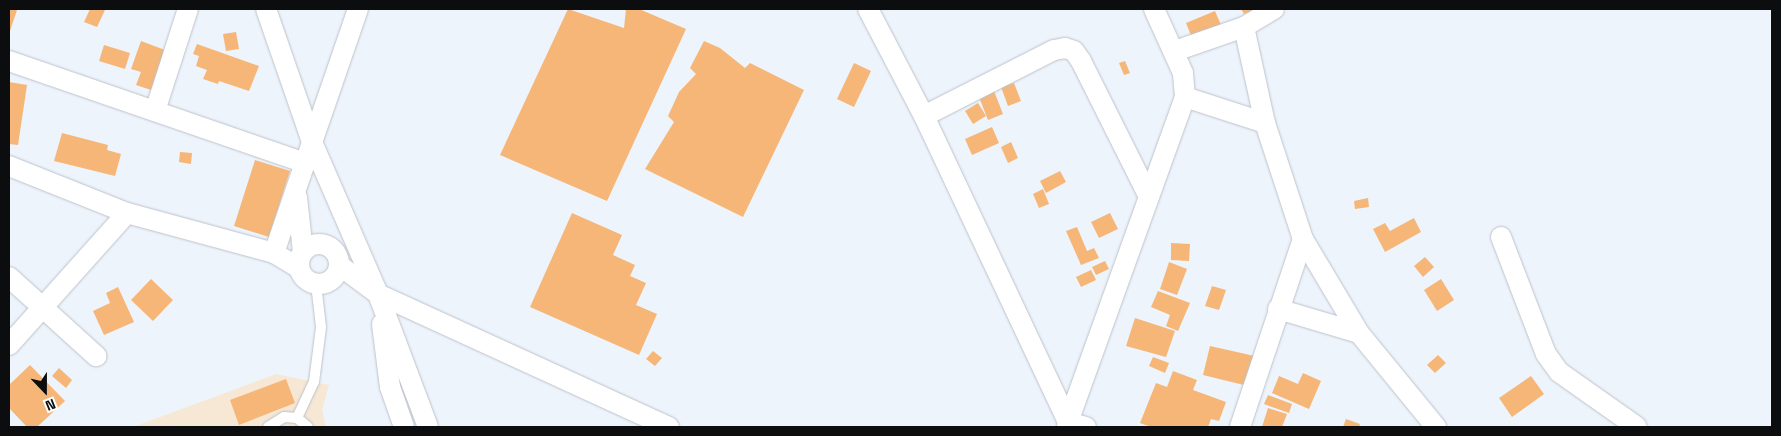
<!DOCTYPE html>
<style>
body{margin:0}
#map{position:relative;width:1781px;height:436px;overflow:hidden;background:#eef4fc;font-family:"Space Grotesk",sans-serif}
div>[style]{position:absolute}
.medical>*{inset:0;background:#f7e7d5}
.building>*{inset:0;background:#f5b678}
.roads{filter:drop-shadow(0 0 1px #bdc2ca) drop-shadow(0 0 1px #bdc2ca)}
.service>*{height:10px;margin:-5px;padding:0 5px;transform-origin:5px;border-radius:5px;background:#fff}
.minor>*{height:20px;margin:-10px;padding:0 10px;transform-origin:10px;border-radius:10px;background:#fff}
.minor>.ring{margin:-10px;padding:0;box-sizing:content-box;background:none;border:20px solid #fff;border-radius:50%}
span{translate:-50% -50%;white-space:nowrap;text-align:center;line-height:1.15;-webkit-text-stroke:4px #fff;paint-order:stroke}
.frame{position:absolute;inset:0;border:10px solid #0b0d0f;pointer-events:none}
.north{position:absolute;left:20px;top:366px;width:50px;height:50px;-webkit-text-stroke:4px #fff;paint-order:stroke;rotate:158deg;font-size:14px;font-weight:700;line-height:20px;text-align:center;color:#0b0d0f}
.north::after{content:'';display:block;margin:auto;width:18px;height:22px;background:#0b0d0f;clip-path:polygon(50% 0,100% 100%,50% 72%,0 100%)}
</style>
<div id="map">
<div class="medical">
<div style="clip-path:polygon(276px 374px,329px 385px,322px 410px,326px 427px,133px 427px)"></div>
</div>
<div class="building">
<div style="clip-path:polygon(9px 9px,17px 10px,9px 34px)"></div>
<div style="clip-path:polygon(90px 9px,105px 10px,97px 27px,84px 22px)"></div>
<div style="clip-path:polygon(568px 9px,624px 28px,626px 9px,639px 9px,686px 29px,607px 201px,500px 155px)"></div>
<div style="clip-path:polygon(1241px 9px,1256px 9px,1244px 14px)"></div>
<div style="clip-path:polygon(1215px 11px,1221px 25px,1192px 38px,1186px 23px)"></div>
<div style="clip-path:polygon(236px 32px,239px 49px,226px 51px,223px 34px)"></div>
<div style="clip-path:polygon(141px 41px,165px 50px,151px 90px,136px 85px,141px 72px,131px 69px)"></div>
<div style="clip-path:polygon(704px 41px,720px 48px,745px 68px,750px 63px,804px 90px,743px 217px,645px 169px,674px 122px,668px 116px,679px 92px,696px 74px,690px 68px)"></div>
<div style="clip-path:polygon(197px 44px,259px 66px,249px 91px,219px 81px,218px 84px,203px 79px,207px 70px,196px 66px,199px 56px,193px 54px)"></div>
<div style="clip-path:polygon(104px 45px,130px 53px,125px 69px,99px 61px)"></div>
<div style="clip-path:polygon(1125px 61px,1130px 73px,1124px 75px,1119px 63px)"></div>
<div style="clip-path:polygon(854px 63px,871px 71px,854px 107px,837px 99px)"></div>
<div style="clip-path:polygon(9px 82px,27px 85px,18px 145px,9px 144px)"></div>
<div style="clip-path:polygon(1014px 83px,1021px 101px,1008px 106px,1001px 87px)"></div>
<div style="clip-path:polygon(994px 91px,1003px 114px,988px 120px,979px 97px)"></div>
<div style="clip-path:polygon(978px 103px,986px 116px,973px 124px,965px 111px)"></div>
<div style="clip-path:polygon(992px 127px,999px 143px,972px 155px,965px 139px)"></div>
<div style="clip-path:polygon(62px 133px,108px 145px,107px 150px,121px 154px,115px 176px,54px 161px)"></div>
<div style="clip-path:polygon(1011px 142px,1018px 158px,1008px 163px,1001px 147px)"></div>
<div style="clip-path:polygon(180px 152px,192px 153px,191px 164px,179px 162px)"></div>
<div style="clip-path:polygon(255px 160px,290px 171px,269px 237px,234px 226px)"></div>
<div style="clip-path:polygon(1060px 171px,1066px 182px,1046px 193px,1040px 181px)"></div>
<div style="clip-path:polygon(1043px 189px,1049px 204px,1039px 208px,1033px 194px)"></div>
<div style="clip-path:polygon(1368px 198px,1369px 207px,1355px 209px,1354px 201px)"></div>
<div style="clip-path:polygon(572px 213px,622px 235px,613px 255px,635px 265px,630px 276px,646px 283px,636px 305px,657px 314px,639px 355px,530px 307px)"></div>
<div style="clip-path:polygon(1110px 213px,1118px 229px,1099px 238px,1091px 222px)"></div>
<div style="clip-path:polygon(1414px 218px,1421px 232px,1385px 252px,1373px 229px,1385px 223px,1390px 231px)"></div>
<div style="clip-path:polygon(1077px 227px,1087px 251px,1094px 248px,1099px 258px,1081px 265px,1066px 231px)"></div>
<div style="clip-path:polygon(1171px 243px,1190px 244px,1189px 261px,1171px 260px)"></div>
<div style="clip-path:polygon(1425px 257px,1434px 267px,1423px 277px,1414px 266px)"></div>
<div style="clip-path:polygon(1105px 261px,1109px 269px,1096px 275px,1092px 267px)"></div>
<div style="clip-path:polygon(1169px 262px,1187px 269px,1177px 295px,1160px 289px)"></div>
<div style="clip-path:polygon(1091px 270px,1096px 280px,1081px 287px,1076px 277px)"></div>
<div style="clip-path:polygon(151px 279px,173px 300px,153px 321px,131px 300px)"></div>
<div style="clip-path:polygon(1441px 279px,1454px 300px,1437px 311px,1424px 290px)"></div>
<div style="clip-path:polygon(1212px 286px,1226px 290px,1219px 310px,1205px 306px)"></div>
<div style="clip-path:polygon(118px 287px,134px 322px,104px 335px,93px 311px,110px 303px,106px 293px)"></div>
<div style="clip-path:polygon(1158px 291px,1190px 303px,1178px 331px,1166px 326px,1170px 315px,1151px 307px)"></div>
<div style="clip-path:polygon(1135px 318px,1175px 331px,1166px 357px,1126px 346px)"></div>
<div style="clip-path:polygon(1210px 346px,1259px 357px,1252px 387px,1203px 375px)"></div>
<div style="clip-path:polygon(653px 351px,662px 358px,655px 366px,646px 359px)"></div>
<div style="clip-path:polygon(1438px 355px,1446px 363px,1435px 373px,1427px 365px)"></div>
<div style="clip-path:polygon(1153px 357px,1169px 363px,1165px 373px,1149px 366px)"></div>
<div style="clip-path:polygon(30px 365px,65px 401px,37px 427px,27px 427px,9px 408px,9px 385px)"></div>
<div style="clip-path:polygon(59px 368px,72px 380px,66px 388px,52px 376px)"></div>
<div style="clip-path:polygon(1173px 371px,1197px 380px,1193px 390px,1226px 402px,1219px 421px,1211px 419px,1208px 427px,1151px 427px,1140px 423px,1156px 383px,1167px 387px)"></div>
<div style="clip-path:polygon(1303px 373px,1321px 381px,1309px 409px,1272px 393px,1279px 376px,1298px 384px)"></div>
<div style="clip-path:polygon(1531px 376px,1544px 394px,1512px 417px,1499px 398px)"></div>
<div style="clip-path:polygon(286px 379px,295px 403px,239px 425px,230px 400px)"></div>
<div style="clip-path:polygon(1268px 395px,1292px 404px,1289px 413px,1264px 404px)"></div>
<div style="clip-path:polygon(1268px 408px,1287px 414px,1282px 427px,1262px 427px)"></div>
<div style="clip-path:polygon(1346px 419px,1360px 424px,1359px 427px,1343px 427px)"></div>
</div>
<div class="roads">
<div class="service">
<div style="left:297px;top:418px;width:40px;rotate:-65deg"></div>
<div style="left:314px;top:382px;width:55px;rotate:-82.7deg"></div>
<div style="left:321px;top:327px;width:43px;rotate:-96.6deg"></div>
<div style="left:268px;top:427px;width:19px;rotate:-32deg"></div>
<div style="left:284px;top:417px;width:13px;rotate:4deg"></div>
<div style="left:297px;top:418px;width:14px;rotate:39deg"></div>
</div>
<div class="minor">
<div style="left:266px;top:9px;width:141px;rotate:70.9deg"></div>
<div style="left:312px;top:142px;width:166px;rotate:66.5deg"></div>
<div style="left:378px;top:294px;width:142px;rotate:69.4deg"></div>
<div style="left:868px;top:9px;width:121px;rotate:62.4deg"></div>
<div style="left:924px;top:116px;width:338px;rotate:64.8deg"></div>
<div style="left:1068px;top:422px;width:5px;rotate:101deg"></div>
<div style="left:1244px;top:27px;width:35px;rotate:-31deg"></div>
<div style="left:1175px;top:51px;width:73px;rotate:-19.2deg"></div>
<div style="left:1244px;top:27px;width:98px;rotate:77.7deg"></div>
<div style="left:1265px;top:123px;width:122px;rotate:71.9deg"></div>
<div style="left:1303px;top:239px;width:109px;rotate:59.2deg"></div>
<div style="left:1359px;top:333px;width:122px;rotate:50.7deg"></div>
<div style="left:9px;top:61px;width:313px;rotate:19deg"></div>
<div style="left:1185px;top:97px;width:84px;rotate:18deg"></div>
<div style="left:155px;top:111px;width:107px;rotate:-72.1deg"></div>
<div style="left:924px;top:116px;width:146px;rotate:-26.9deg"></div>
<div style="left:1054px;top:50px;width:11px;rotate:-10deg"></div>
<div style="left:1065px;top:48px;width:9px;rotate:18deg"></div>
<div style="left:1074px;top:51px;width:12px;rotate:55deg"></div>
<div style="left:1081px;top:61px;width:152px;rotate:63.4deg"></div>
<div style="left:9px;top:166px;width:127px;rotate:21.7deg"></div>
<div style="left:127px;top:213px;width:152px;rotate:15.2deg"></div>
<div style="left:274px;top:253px;width:29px;rotate:31deg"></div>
<div style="left:297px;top:197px;width:55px;rotate:83.8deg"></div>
<div style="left:1501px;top:237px;width:125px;rotate:69deg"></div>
<div style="left:1546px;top:354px;width:22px;rotate:54deg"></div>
<div style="left:1559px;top:372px;width:95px;rotate:35.2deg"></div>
<div class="ring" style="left:299px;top:244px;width:20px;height:20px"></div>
<div style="left:274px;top:253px;width:258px;rotate:-71deg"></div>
<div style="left:339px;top:265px;width:49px;rotate:36.6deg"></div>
<div style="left:378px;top:294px;width:320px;rotate:24.6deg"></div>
<div style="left:9px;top:277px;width:118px;rotate:42.2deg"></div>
<div style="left:1278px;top:309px;width:84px;rotate:16.5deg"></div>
<div style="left:382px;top:324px;width:64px;rotate:82.8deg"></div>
<div style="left:390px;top:387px;width:42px;rotate:70.7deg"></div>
<div style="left:9px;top:345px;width:177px;rotate:-48.2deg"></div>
<div style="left:1086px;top:427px;width:19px;rotate:-164deg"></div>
<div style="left:1068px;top:422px;width:345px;rotate:-70.2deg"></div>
<div style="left:1185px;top:97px;width:24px;rotate:-95deg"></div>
<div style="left:1183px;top:73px;width:70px;rotate:-114.4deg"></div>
<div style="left:1240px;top:427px;width:198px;rotate:-71.5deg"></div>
</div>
</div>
<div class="frame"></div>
<div class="north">N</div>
</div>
